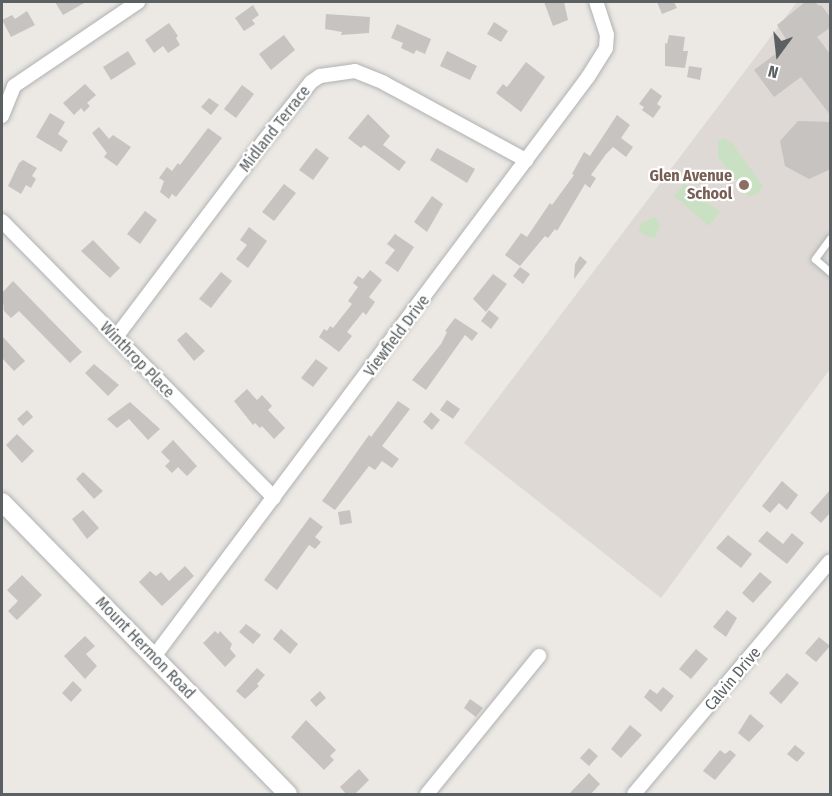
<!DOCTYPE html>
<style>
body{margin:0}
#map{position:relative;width:832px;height:796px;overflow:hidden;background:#ece8e3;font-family:"Fira Sans Condensed",sans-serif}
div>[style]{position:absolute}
.education>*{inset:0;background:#ded9d4}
.green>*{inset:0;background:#c9e1c2}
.building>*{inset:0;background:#c7c3c0}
.roads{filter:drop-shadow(0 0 2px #aeb2b4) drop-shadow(0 0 2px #aeb2b4)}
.service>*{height:7px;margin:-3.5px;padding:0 3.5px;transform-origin:3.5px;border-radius:3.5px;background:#fff}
.minor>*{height:14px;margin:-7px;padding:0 7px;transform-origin:7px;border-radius:7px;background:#fff}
.secondary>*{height:18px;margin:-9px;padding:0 9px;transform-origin:9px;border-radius:9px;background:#fff}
.dots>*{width:16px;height:16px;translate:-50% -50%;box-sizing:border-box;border:3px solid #fff;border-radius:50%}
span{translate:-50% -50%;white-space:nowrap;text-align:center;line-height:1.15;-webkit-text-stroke:4.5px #fff;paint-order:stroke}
.street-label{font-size:16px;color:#5b6062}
.education-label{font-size:16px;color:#785e54;font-weight:700}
.right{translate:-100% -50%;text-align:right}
.frame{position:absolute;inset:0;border:3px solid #5b6062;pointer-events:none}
.north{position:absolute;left:748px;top:24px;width:60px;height:60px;-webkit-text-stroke:4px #fff;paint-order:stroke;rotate:195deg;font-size:16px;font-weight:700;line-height:24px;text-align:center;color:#5b6062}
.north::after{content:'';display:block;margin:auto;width:21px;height:27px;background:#5b6062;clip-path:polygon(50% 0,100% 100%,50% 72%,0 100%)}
</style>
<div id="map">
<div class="education">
<div style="clip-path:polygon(797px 2px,830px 2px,830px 369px,661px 598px,464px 443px)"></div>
</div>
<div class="green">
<div style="clip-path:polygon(723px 138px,731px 142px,763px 186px,756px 195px,748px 196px,718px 157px,718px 141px)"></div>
<div style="clip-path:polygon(684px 184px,720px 212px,709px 226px,674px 196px)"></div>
<div style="clip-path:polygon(655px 217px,660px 225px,655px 238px,646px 236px,638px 230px,642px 223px)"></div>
</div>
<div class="building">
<div style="clip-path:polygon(55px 2px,86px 2px,63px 15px)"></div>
<div style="clip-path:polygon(544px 2px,564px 2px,568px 20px,553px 26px)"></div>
<div style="clip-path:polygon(657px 2px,674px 2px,677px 8px,662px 14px)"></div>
<div style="clip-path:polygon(805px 2px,815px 2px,819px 6px,821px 5px,831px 18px,831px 27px,817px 37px,831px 55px,831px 116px,801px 77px,774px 97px,754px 70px,789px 44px,777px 25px)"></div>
<div style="clip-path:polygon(253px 5px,259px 15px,252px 20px,255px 24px,244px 31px,235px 18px)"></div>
<div style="clip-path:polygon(27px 11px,35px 25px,11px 37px,2px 20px,12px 15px,15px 19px)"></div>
<div style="clip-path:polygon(326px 14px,370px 17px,369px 33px,341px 35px,342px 32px,325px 29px)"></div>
<div style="clip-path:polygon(494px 22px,508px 31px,501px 42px,487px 34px)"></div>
<div style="clip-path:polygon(169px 23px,178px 36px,176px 38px,180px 45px,168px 53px,163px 46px,154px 53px,145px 40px)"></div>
<div style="clip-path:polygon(397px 24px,431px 39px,425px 54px,416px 50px,414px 54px,401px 48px,403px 43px,391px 38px)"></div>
<div style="clip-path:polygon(284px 35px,295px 50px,271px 70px,259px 54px)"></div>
<div style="clip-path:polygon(669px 35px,685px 37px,683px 51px,688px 51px,685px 68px,665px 66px,665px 43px,667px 44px)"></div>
<div style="clip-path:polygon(128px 51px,136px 64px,111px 80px,103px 67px)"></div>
<div style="clip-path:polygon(447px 51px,477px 66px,470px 80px,440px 66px)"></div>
<div style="clip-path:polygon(526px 62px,545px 77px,521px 112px,496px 93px,503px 84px,507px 87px)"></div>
<div style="clip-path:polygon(689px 66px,702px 68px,700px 80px,687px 77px)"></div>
<div style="clip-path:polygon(85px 84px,96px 95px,87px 103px,90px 106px,84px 112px,81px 108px,74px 115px,63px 103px)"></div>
<div style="clip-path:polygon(242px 85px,254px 94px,236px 118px,224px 109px)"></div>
<div style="clip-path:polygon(651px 88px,662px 96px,657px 104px,661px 107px,653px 118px,642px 110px,644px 107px,639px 104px)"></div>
<div style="clip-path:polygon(209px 98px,219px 105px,211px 115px,201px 107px)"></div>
<div style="clip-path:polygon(50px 113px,65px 122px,58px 134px,68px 141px,61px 152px,36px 137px)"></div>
<div style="clip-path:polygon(368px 114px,390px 136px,383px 145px,406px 162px,399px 171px,364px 145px,361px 148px,348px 138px)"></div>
<div style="clip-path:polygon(617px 115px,630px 125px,621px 138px,633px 147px,626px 157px,613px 147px,606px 154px,591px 175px,596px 178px,590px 188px,585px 184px,557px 231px,555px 229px,548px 238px,545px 236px,520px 266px,505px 255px,521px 233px,527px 237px,550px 203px,552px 205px,574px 175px,572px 174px,584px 152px,590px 156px)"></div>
<div style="clip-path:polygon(798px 121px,831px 122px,831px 169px,809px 179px,785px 166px,780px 141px)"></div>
<div style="clip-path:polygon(99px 127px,109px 139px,113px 135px,131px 147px,117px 166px,104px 157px,107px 153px,92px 133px)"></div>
<div style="clip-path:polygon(208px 128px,222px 138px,176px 197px,172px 194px,169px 199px,160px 192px,164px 181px,159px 178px,167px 167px,172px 171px,178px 163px,180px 165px)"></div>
<div style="clip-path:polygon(316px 148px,329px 158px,313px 180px,299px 170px)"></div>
<div style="clip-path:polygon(437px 148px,475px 169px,467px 183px,430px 160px)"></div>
<div style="clip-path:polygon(23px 160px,37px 168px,32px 176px,36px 179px,31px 188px,26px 185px,21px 194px,8px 186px,19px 163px)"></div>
<div style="clip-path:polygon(284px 184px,296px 193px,274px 221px,262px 212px)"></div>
<div style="clip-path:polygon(432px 196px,443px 204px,427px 232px,414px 222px)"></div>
<div style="clip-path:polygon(145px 211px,157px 220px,140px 244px,127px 234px)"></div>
<div style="clip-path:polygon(249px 227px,267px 241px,248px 268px,236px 259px,247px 245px,240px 240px)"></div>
<div style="clip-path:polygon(395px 234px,414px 247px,398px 272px,385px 263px,395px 250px,387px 244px)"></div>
<div style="clip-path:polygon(93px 240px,120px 268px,110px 278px,81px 251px)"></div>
<div style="clip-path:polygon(580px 256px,587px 262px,574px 279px,575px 264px)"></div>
<div style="clip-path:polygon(520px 267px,530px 274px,523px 284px,513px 276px)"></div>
<div style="clip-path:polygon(370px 270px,382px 280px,369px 297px,375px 302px,366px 315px,363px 312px,347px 332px,352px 336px,339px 352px,319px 337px,324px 329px,327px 331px,330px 326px,333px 328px,352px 304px,348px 301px,358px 287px,353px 283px,358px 276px,363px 279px)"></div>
<div style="clip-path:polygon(221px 272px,232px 281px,211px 308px,199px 299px)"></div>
<div style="clip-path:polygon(493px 274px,507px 284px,486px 312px,473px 299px)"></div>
<div style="clip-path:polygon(13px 281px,82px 352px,70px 363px,19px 311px,11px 318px,4px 311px,2px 293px)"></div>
<div style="clip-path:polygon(489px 310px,499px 318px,491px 329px,481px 321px)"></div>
<div style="clip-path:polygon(455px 318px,478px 333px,472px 341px,465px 335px,426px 390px,412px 380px,441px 344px,447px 332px,445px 331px)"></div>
<div style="clip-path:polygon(186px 332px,205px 351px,194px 361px,177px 340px)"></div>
<div style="clip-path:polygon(2px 336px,25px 361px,14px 371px,2px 358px)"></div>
<div style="clip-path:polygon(316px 359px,328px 368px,313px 387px,301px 378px)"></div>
<div style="clip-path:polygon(94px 364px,119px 385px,108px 396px,85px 373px)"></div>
<div style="clip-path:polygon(247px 389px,257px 400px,262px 395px,272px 406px,268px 410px,285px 428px,274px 439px,262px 426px,260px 428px,255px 423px,253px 425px,234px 401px)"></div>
<div style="clip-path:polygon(447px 400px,460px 409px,453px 419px,440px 410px)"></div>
<div style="clip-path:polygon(398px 401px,410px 409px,382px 446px,399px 459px,392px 468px,382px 461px,375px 470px,369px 466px,335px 510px,322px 501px,369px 435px,371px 437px)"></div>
<div style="clip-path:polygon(130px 402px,160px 429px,148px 440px,129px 419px,117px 428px,107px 419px)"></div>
<div style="clip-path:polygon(27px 410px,33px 417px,23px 426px,17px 419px)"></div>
<div style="clip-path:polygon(431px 412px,440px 420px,432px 430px,423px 422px)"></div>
<div style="clip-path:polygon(17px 434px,34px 451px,22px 463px,6px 445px)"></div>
<div style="clip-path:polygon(173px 440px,197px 466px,187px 476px,178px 467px,172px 473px,165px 466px,170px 461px,161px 452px)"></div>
<div style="clip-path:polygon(83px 472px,103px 491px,94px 499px,76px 479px)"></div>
<div style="clip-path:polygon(782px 481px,798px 495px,787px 510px,779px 503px,770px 513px,762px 506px)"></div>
<div style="clip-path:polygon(831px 489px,831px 512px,821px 523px,810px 513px)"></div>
<div style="clip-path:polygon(83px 510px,99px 528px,87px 539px,72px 519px)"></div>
<div style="clip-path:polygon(350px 510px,352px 523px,340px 525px,338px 512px)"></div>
<div style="clip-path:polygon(310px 517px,323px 527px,315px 537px,321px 542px,315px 549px,309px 545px,277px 590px,264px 580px)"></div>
<div style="clip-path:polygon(767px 531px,783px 544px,792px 533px,804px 543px,787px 564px,758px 541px)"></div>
<div style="clip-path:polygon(728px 535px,752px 554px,741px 568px,716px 548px)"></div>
<div style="clip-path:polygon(185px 566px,194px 576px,162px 606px,139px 582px,150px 571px,156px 576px,161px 572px,169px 581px)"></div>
<div style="clip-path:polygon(760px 572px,772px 582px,753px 603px,742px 593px)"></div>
<div style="clip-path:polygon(22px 575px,42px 595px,17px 620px,8px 611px,18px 601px,7px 590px)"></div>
<div style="clip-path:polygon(727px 610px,737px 618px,726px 637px,713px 627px)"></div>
<div style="clip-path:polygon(246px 624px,261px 635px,253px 644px,239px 632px)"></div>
<div style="clip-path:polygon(281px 629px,298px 644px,290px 654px,273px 639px)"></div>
<div style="clip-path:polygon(215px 631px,218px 634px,220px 631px,232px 644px,230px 649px,236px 656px,225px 667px,203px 643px)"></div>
<div style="clip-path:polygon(85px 636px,95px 646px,86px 654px,97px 666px,85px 679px,64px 656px)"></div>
<div style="clip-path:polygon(819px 637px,830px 646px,816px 662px,805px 653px)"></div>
<div style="clip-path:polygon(696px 649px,708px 659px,691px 679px,679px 669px)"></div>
<div style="clip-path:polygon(257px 668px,265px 675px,257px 684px,259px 686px,245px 699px,236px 691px)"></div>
<div style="clip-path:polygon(787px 673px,799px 683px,781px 704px,769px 693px)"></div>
<div style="clip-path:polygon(73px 681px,82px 690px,71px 702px,62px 693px)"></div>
<div style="clip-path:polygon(663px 687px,674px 696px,661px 712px,644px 697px,650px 689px,657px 694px)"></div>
<div style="clip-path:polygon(320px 691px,326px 698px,316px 707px,310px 700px)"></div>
<div style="clip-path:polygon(470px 699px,483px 708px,476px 717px,464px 708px)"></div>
<div style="clip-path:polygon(750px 714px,764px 726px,749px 742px,738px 733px)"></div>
<div style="clip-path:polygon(306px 720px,336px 750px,330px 756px,334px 760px,324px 770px,291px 737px)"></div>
<div style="clip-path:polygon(630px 725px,642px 735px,621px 758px,611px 749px)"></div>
<div style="clip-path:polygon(795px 745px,805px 753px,797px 762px,787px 754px)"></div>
<div style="clip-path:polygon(589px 748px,598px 756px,589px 766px,580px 758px)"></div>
<div style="clip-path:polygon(720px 750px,725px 754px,730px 750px,736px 755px,715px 780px,703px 771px)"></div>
<div style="clip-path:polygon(359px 769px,369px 780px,354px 795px,347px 795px,340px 787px)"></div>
<div style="clip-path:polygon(589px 773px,600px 784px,590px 795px,568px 795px)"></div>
</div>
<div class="roads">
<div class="service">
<div style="left:830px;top:238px;width:26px;rotate:126deg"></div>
<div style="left:815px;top:259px;width:20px;rotate:41deg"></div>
</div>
<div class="minor">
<div style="left:2px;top:116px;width:32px;rotate:-68deg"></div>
<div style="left:14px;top:86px;width:150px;rotate:-34.1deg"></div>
<div style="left:2px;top:221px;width:388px;rotate:45.5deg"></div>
<div style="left:116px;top:337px;width:244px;rotate:-53deg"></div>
<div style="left:263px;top:142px;width:77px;rotate:-51.3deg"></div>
<div style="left:311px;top:82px;width:11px;rotate:-34deg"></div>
<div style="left:320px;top:76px;width:35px;rotate:-8deg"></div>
<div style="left:355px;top:71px;width:31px;rotate:22deg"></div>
<div style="left:384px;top:83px;width:162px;rotate:28.5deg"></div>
<div style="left:153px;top:658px;width:726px;rotate:-53.18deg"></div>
<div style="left:588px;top:77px;width:34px;rotate:-58deg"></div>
<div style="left:606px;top:48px;width:13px;rotate:-86deg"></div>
<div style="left:607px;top:35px;width:35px;rotate:-108deg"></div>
<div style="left:427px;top:794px;width:178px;rotate:-50.9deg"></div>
<div style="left:634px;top:794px;width:304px;rotate:-49.9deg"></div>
</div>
<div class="secondary">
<div style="left:2px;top:502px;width:409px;rotate:45.6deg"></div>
</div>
</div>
<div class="dots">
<div style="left:744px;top:185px;background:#8d6e63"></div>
</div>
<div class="street-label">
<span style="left:275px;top:129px;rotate:-52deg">Midland Terrace</span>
<span style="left:397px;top:336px;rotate:-53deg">Viewfield Drive</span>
<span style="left:137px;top:360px;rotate:46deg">Winthrop Place</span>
<span style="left:145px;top:648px;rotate:46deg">Mount Hermon Road</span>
<span style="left:733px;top:679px;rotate:-50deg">Calvin Drive</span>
</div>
<div class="education-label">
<span class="right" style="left:732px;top:185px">Glen Avenue<br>School</span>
</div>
<div class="frame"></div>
<div class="north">N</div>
</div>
